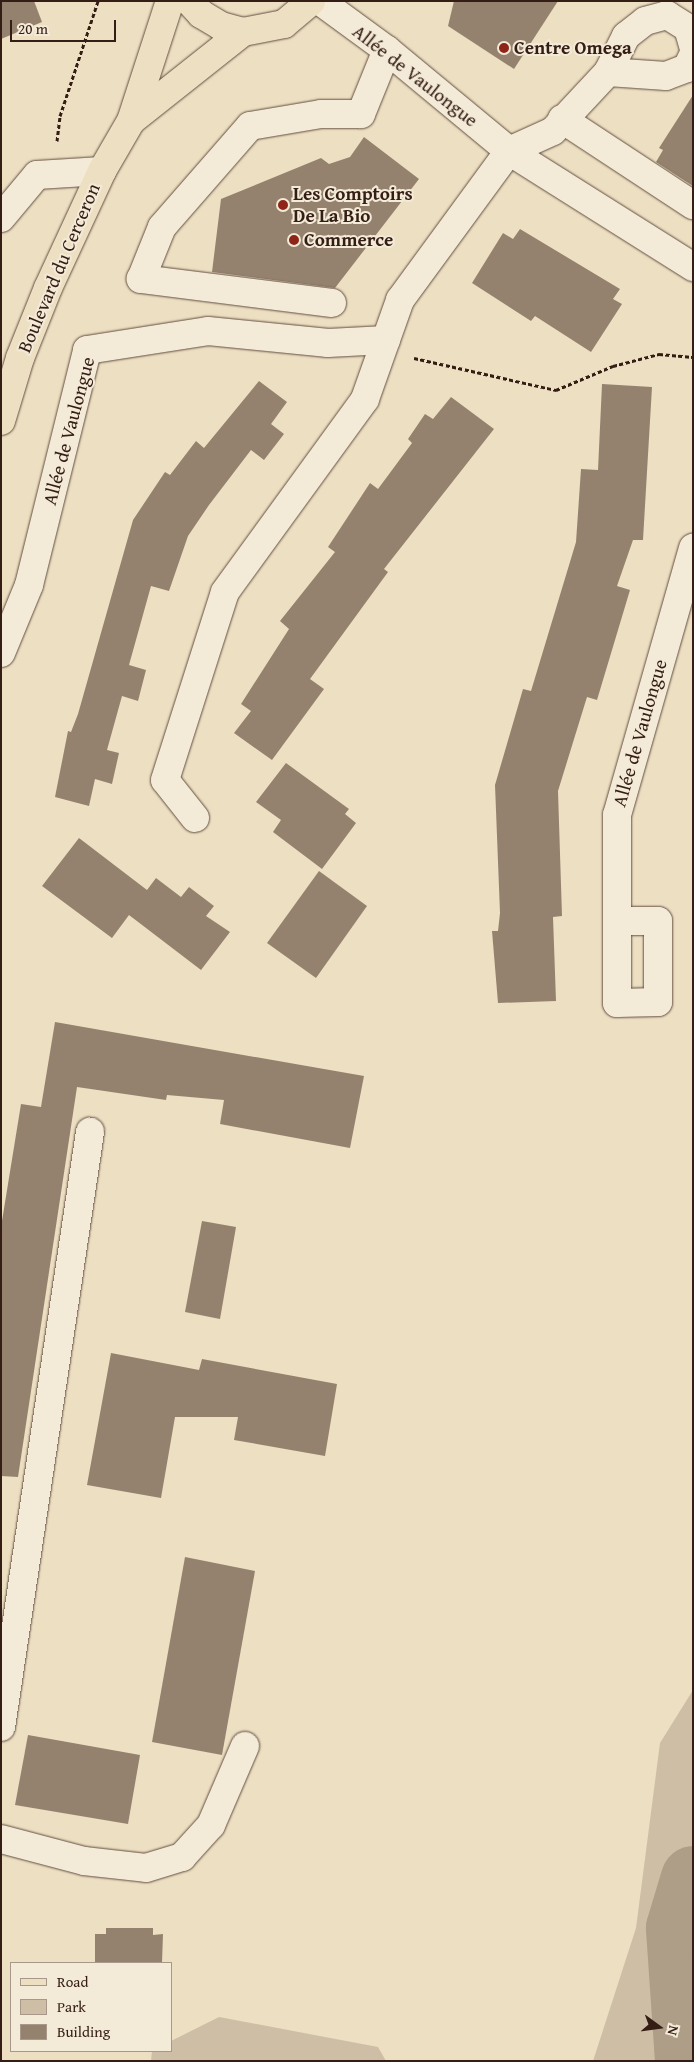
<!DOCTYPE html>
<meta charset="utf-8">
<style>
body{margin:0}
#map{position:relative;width:694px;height:2062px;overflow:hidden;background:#eddfc2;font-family:"Gentium Book Plus",serif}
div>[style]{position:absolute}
.green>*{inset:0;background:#cebea5}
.river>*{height:64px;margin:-32px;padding:0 32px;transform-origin:32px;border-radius:32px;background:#ae9d87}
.building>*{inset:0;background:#94826f}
.path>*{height:3px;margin-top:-1.5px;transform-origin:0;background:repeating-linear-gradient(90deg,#341d15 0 4px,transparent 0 6.5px)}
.roads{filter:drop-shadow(0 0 1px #624e40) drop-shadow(0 0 1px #624e40)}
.minor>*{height:28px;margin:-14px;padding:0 14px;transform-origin:14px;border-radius:14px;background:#f3ead7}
.major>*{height:28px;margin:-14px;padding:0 14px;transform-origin:14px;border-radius:14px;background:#eddfc2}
.dots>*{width:14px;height:14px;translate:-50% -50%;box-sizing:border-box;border:2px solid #f3ead7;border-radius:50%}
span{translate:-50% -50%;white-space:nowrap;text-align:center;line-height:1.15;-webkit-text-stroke:4px #f3ead7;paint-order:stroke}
.poi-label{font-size:19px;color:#341d15;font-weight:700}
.left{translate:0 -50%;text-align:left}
.street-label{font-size:19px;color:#341d15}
.frame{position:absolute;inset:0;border:2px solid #341d15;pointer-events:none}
.legend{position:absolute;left:10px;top:1962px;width:162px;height:90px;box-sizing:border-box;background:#f3ead7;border:1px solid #a79889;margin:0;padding:6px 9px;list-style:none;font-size:15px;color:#341d15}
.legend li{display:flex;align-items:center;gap:10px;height:25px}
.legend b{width:25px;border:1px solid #a79889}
.north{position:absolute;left:634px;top:2002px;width:50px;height:50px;-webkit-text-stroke:4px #f3ead7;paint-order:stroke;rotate:104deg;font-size:14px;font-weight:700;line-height:20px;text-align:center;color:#341d15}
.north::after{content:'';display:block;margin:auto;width:18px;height:22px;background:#341d15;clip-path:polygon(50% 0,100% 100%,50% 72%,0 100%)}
.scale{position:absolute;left:10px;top:20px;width:106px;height:22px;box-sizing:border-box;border:2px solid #341d15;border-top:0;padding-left:6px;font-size:15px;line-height:18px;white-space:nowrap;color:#341d15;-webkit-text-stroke:4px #f3ead7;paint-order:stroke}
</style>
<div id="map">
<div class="green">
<div style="clip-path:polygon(693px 1690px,693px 2061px,593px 2061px,636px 1928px,660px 1743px)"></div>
<div style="clip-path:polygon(219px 2017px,378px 2047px,386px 2061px,151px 2061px,152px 2051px,171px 2051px,171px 2041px)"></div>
</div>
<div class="river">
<div style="left:687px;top:2061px;width:133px;rotate:-93.9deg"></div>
<div style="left:678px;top:1928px;width:52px;rotate:-73.3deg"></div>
</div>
<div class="building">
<div style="clip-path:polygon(1px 1px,34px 1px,42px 22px,1px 39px)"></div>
<div style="clip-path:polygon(454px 1px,558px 1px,514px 69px,448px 26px)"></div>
<div style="clip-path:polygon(693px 95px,693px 186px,656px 162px,663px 150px,659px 148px)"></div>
<div style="clip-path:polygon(364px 137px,419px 179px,335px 288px,212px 272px,221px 199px,321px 158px,329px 164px,350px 157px)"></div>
<div style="clip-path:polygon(520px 229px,620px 289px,613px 299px,622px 304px,591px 352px,535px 316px,531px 321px,472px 283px,503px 233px,513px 239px)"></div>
<div style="clip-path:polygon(259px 381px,287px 402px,271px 424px,284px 434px,264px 460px,251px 450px,209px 505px,188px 536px,169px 591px,151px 586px,129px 665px,146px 670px,138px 701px,122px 696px,107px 750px,119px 753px,112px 784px,95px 779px,89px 806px,55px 797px,68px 731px,71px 732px,78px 714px,133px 520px,165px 472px,170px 475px,196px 441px,204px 448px)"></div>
<div style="clip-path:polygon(602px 384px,652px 387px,643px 540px,633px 540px,617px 586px,630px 590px,597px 700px,587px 697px,558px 791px,562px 916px,553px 917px,556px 1001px,498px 1003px,492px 931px,498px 931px,500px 913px,495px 785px,523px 689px,531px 691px,576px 542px,581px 469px,598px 470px)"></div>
<div style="clip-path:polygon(451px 397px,494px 429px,384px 569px,388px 572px,310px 679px,324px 689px,272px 760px,234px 733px,251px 711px,241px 704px,289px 629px,280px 621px,335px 552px,328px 547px,370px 483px,378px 489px,412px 443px,408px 439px,425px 414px,433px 419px)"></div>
<div style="clip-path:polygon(286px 763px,349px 809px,345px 814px,356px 823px,322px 869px,273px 832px,281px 820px,256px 802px)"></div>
<div style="clip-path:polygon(79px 838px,147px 890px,156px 878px,181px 897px,189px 887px,214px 906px,206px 916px,230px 932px,201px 970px,129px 915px,112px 938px,42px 886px)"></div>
<div style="clip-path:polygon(319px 871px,367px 906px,316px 978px,267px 943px)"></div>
<div style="clip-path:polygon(55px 1022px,364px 1076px,350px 1148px,220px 1124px,224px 1100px,167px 1095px,166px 1100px,77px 1087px,18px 1477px,1px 1476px,1px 1227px,21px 1104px,41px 1107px)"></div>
<div style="clip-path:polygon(202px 1221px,236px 1227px,220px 1319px,185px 1312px)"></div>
<div style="clip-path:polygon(111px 1353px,199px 1370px,202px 1359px,337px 1384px,325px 1456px,234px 1440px,238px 1417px,175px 1417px,161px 1498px,87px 1485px)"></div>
<div style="clip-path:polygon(185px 1557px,255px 1571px,222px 1755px,152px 1742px)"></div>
<div style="clip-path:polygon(28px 1735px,140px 1755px,128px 1824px,15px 1805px)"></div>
<div style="clip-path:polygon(106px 1928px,153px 1928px,153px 1935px,163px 1934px,162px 1963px,95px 1963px,95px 1934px,106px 1934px)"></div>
</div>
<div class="path">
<div style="left:57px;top:141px;width:25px;rotate:-83deg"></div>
<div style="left:60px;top:116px;width:121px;rotate:-71.7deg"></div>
<div style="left:414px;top:358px;width:146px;rotate:12.7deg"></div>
<div style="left:556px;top:390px;width:62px;rotate:-22.8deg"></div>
<div style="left:613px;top:366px;width:48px;rotate:-14.6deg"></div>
<div style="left:659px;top:354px;width:34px;rotate:5deg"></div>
</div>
<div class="roads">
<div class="minor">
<div style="left:320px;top:1px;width:83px;rotate:36.2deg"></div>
<div style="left:387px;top:50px;width:158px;rotate:39.6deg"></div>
<div style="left:509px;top:151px;width:218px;rotate:32.2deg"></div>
<div style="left:608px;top:72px;width:58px;rotate:3.9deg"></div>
<div style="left:666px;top:76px;width:22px;rotate:-21deg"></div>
<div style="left:687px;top:68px;width:14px;rotate:-65deg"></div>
<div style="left:562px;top:119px;width:157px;rotate:33.3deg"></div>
<div style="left:1px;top:218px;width:56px;rotate:-50.1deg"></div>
<div style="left:37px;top:175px;width:65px;rotate:-3.5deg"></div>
<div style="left:332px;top:303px;width:193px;rotate:-172.8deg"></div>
<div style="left:141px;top:279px;width:56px;rotate:-68deg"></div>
<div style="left:162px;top:227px;width:134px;rotate:-48.9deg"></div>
<div style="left:250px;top:126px;width:72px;rotate:-9.6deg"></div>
<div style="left:321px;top:114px;width:40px"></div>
<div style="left:361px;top:114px;width:69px;rotate:-67.9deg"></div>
<div style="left:1px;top:653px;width:74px;rotate:-67.6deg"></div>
<div style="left:29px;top:585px;width:242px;rotate:-76.1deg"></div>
<div style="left:87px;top:350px;width:122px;rotate:-8.9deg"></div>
<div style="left:208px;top:331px;width:121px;rotate:5.7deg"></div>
<div style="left:328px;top:343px;width:58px;rotate:-3deg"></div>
<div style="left:195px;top:818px;width:48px;rotate:-128.3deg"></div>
<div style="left:165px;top:780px;width:197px;rotate:-72.3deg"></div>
<div style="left:225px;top:592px;width:238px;rotate:-54deg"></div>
<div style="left:365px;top:399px;width:105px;rotate:-70.5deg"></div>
<div style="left:400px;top:300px;width:185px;rotate:-53.8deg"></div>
<div style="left:509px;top:151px;width:48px;rotate:-24.4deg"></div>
<div style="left:553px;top:131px;width:81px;rotate:-47deg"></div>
<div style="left:608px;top:72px;width:40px;rotate:-63.4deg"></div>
<div style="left:626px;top:36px;width:24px;rotate:-38deg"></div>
<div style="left:645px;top:21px;width:23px;rotate:-15deg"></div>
<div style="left:667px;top:15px;width:25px;rotate:32deg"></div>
<div style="left:688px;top:28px;width:19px;rotate:74deg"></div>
<div style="left:617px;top:921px;width:41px"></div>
<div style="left:658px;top:921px;width:81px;rotate:90deg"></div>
<div style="left:658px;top:1002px;width:41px;rotate:178.6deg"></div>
<div style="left:617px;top:1003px;width:188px;rotate:-90deg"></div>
<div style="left:617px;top:815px;width:278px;rotate:-74.1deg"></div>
<div style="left:1px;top:1727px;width:602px;rotate:-81.49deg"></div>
<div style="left:1px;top:1839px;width:86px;rotate:14.8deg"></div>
<div style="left:84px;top:1861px;width:62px;rotate:6.4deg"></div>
<div style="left:146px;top:1868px;width:38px;rotate:-17deg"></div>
<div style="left:182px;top:1857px;width:43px;rotate:-47.8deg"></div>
<div style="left:211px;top:1825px;width:86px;rotate:-66.7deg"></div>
</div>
<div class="major">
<div style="left:189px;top:1px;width:18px;rotate:47deg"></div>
<div style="left:201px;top:14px;width:23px;rotate:31deg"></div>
<div style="left:221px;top:26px;width:23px;rotate:15deg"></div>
<div style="left:243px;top:32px;width:42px;rotate:-11deg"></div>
<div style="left:284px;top:24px;width:35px;rotate:-40deg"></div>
<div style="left:132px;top:120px;width:142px;rotate:-38.4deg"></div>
<div style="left:1px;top:421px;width:66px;rotate:-73.2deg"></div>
<div style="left:20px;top:358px;width:75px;rotate:-68.2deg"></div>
<div style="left:48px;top:288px;width:129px;rotate:-65.2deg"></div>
<div style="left:102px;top:171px;width:58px;rotate:-59.9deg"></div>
<div style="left:131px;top:121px;width:126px;rotate:-72deg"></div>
</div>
</div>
<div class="dots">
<div style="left:504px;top:48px;background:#8f2418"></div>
<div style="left:283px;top:205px;background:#8f2418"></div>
<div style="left:294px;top:240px;background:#8f2418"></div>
</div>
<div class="poi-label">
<span class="left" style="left:514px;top:48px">Centre Omega</span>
<span class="left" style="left:293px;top:205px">Les Comptoirs<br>De La Bio</span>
<span class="left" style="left:304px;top:240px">Commerce</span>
</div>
<div class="street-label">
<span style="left:415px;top:76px;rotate:38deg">Allée de Vaulongue</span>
<span style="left:59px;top:268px;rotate:-67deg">Boulevard du Cerceron</span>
<span style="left:69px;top:431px;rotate:-75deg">Allée de Vaulongue</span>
<span style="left:640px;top:733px;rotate:-74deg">Allée de Vaulongue</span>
</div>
<div class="frame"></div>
<ul class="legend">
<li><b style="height:6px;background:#eddfc2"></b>Road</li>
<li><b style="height:14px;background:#cebea5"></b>Park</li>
<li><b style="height:14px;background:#94826f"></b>Building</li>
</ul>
<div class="north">N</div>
<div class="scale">20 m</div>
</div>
